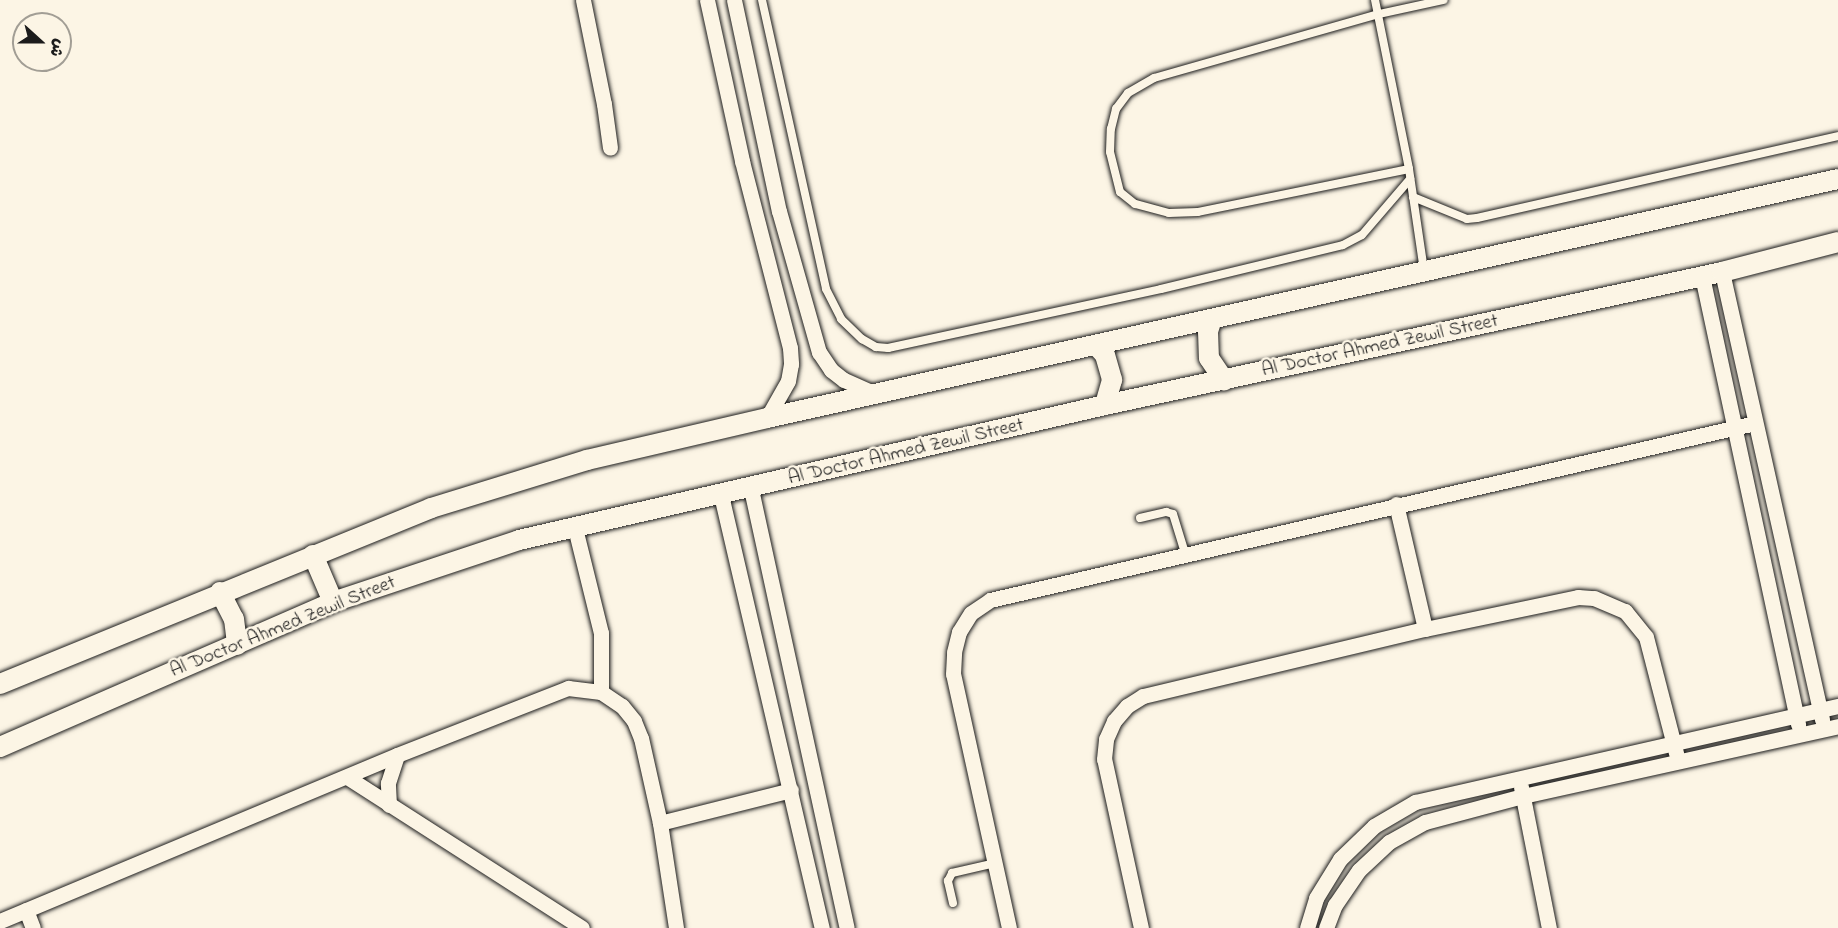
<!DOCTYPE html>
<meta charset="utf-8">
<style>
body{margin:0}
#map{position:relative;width:1838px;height:928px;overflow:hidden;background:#fcf5e5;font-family:"Indie Flower","Playpen Sans Arabic",sans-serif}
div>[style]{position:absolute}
.roads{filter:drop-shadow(0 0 2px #1c1c1c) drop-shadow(0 0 2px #1c1c1c)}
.service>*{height:8px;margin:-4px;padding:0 4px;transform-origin:4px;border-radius:4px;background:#fcf5e5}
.minor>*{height:15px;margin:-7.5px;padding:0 7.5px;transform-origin:7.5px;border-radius:7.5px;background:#fcf5e5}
.tertiary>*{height:20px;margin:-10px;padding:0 10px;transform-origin:10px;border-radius:10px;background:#fcf5e5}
span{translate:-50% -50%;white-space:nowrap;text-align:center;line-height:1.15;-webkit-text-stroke:5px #fcf5e5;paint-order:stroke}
.street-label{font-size:20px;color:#1c1c1c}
.north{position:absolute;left:12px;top:12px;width:60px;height:60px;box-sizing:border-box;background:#fcf5e5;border:2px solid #a29e95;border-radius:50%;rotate:111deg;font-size:16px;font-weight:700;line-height:24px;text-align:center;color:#1c1c1c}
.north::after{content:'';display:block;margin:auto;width:21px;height:27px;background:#1c1c1c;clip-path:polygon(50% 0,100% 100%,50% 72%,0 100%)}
</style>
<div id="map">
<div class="roads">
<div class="service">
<div style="left:762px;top:0;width:296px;rotate:77.5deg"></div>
<div style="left:826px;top:289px;width:34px;rotate:63deg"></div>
<div style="left:841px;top:319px;width:29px;rotate:44deg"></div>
<div style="left:862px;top:339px;width:16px;rotate:30deg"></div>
<div style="left:876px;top:347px;width:12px;rotate:5deg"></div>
<div style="left:888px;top:348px;width:279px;rotate:-12.2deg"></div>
<div style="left:1161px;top:289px;width:187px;rotate:-13.6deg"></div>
<div style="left:1343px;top:245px;width:21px;rotate:-28deg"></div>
<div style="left:1362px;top:235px;width:74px;rotate:-49.4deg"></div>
<div style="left:1375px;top:0;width:172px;rotate:78.6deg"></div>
<div style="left:1409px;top:169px;width:102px;rotate:81.6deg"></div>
<div style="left:1409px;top:169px;width:215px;rotate:168.5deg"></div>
<div style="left:1198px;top:212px;width:29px;rotate:178deg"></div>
<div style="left:1169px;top:213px;width:35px;rotate:-165deg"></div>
<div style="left:1135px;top:204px;width:19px;rotate:-141deg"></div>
<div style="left:1120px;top:192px;width:41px;rotate:-104deg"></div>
<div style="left:1110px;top:152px;width:23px;rotate:-88deg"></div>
<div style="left:1111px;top:129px;width:21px;rotate:-76deg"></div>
<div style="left:1116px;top:109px;width:20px;rotate:-53deg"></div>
<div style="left:1128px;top:93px;width:30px;rotate:-30deg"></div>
<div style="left:1154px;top:78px;width:234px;rotate:-15.9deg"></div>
<div style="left:1379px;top:14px;width:66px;rotate:-12.2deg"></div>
<div style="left:1413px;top:197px;width:58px;rotate:22.2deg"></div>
<div style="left:1467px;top:219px;width:10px;rotate:-6deg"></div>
<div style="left:1477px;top:218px;width:370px;rotate:-12.8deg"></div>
<div style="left:1140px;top:518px;width:27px;rotate:-13deg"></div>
<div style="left:1166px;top:512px;width:7px;rotate:16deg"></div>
<div style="left:1173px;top:514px;width:41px;rotate:72.9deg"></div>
<div style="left:953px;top:903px;width:23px;rotate:-103deg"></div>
<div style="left:948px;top:881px;width:9px;rotate:-63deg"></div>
<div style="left:952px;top:873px;width:44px;rotate:-13.1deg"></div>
</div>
<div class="minor">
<div style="left:583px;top:0;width:106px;rotate:78.6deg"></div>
<div style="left:604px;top:104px;width:44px;rotate:82.2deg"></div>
<div style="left:707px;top:0;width:165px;rotate:77.7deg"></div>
<div style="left:742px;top:161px;width:193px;rotate:75.6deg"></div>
<div style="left:790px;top:348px;width:16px;rotate:86deg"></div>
<div style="left:791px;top:364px;width:17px;rotate:100deg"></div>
<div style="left:788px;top:381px;width:43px;rotate:119.6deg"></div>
<div style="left:734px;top:0;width:216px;rotate:78deg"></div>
<div style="left:779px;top:211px;width:147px;rotate:74.2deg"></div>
<div style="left:819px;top:352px;width:22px;rotate:56deg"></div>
<div style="left:831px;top:370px;width:16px;rotate:38deg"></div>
<div style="left:844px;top:380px;width:34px;rotate:24deg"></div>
<div style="left:1722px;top:272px;width:459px;rotate:77.4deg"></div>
<div style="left:1702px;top:276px;width:459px;rotate:77.9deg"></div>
<div style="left:751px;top:489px;width:449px;rotate:77.7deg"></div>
<div style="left:721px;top:495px;width:445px;rotate:76.9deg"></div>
<div style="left:1396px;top:504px;width:128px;rotate:76.9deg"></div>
<div style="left:575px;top:528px;width:108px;rotate:76.1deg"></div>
<div style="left:601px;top:633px;width:59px;rotate:90deg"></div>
<div style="left:347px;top:777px;width:279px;rotate:32.7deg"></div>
<div style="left:1521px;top:787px;width:144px;rotate:78.8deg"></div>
<div style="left:389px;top:805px;width:22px;rotate:-93deg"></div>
<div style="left:388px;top:783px;width:29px;rotate:-72deg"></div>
<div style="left:660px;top:823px;width:135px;rotate:-14.1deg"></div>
<div style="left:26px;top:910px;width:19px;rotate:69deg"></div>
<div style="left:0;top:921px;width:430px;rotate:-22.7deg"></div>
<div style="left:397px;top:755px;width:184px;rotate:-21.4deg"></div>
<div style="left:568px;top:688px;width:33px;rotate:7deg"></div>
<div style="left:601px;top:692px;width:25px;rotate:34deg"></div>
<div style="left:622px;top:706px;width:19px;rotate:51deg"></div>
<div style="left:634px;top:721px;width:18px;rotate:68deg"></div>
<div style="left:641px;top:738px;width:87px;rotate:77.4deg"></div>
<div style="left:660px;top:823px;width:106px;rotate:81.3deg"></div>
<div style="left:1009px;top:928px;width:260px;rotate:-102.4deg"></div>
<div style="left:953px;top:674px;width:22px;rotate:-87deg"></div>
<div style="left:954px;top:652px;width:21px;rotate:-76deg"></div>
<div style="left:959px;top:632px;width:22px;rotate:-58deg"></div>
<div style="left:971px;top:613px;width:23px;rotate:-34deg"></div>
<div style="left:990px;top:600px;width:785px;rotate:-13.03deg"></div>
<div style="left:1141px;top:928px;width:173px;rotate:-102.3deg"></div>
<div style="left:1104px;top:759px;width:20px;rotate:-84deg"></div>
<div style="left:1106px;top:739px;width:20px;rotate:-66deg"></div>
<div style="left:1114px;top:721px;width:20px;rotate:-49deg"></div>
<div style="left:1127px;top:706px;width:19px;rotate:-32deg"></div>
<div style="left:1143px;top:696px;width:290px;rotate:-13.4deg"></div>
<div style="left:1425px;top:629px;width:156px;rotate:-11.8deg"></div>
<div style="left:1578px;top:597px;width:16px;rotate:4deg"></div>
<div style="left:1594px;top:598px;width:34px;rotate:23deg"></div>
<div style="left:1625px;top:611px;width:33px;rotate:51deg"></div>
<div style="left:1646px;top:637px;width:128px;rotate:75.5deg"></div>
<div style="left:1307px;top:928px;width:31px;rotate:-73deg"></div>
<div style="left:1316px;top:898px;width:46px;rotate:-58.4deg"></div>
<div style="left:1340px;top:859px;width:47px;rotate:-44.1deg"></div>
<div style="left:1374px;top:826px;width:48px;rotate:-30.3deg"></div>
<div style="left:1415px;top:802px;width:434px;rotate:-12.8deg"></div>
<div style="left:1326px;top:928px;width:25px;rotate:-69deg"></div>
<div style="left:1335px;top:905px;width:42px;rotate:-55.6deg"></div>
<div style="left:1359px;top:870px;width:41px;rotate:-43deg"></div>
<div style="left:1389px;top:842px;width:41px;rotate:-29.1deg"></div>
<div style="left:1425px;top:822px;width:101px;rotate:-14.9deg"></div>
<div style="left:1523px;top:796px;width:323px;rotate:-12.5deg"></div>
</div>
<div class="tertiary">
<div style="left:1212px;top:319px;width:13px;rotate:108deg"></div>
<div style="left:1208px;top:331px;width:27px;rotate:88deg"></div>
<div style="left:1209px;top:358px;width:27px;rotate:56deg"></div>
<div style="left:1096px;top:345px;width:13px;rotate:48deg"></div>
<div style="left:1105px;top:355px;width:26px;rotate:74deg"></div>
<div style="left:1112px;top:380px;width:26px;rotate:106deg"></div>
<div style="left:313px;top:555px;width:51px;rotate:66.9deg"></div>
<div style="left:220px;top:592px;width:30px;rotate:63deg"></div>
<div style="left:234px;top:619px;width:26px;rotate:83deg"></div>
<div style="left:0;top:684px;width:466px;rotate:-22.2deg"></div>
<div style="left:431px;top:508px;width:163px;rotate:-17.1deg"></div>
<div style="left:587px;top:460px;width:185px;rotate:-13.1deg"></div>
<div style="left:767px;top:418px;width:1097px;rotate:-12.58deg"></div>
<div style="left:0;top:747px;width:363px;rotate:-23.5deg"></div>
<div style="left:333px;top:602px;width:196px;rotate:-18.4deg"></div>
<div style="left:519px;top:540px;width:601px;rotate:-12.97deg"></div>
<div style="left:1105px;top:405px;width:631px;rotate:-12.16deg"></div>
<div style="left:1722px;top:272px;width:120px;rotate:-14.5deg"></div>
</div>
</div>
<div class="street-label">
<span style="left:1380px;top:346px;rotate:-12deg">Al Doctor Ahmed Zewil Street</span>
<span style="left:906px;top:452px;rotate:-13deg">Al Doctor Ahmed Zewil Street</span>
<span style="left:283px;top:627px;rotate:-22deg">Al Doctor Ahmed Zewil Street</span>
</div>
<div class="north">ش</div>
</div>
